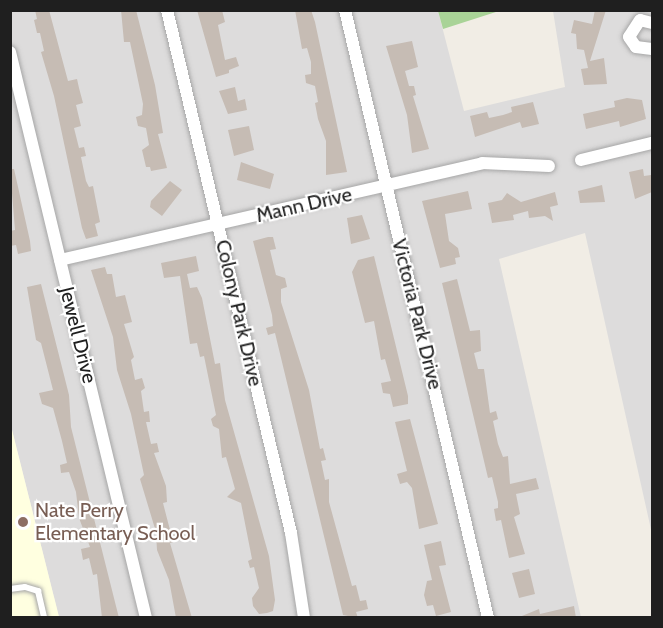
<!DOCTYPE html>
<style>
body{margin:0}
#map{position:relative;width:663px;height:628px;overflow:hidden;background:#f1ede5;font-family:Cabin,sans-serif}
div>[style]{position:absolute}
.residential>*{inset:0;background:#dddcdc}
.education>*{inset:0;background:#ffffe0}
.forest>*{inset:0;background:#a9d397}
.building>*{inset:0;background:#c6bcb4}
.roads{filter:drop-shadow(0 0 2px #a6a6a6) drop-shadow(0 0 2px #a6a6a6)}
.service>*{height:6px;margin:-3px;padding:0 3px;transform-origin:3px;border-radius:3px;background:#fff}
.minor>*{height:12px;margin:-6px;padding:0 6px;transform-origin:6px;border-radius:6px;background:#fff}
.dots>*{width:16px;height:16px;translate:-50% -50%;box-sizing:border-box;border:3px solid #fff;border-radius:50%}
span{translate:-50% -50%;white-space:nowrap;text-align:center;line-height:1.15;-webkit-text-stroke:4.5px #fff;paint-order:stroke}
.street-label{font-size:20px;color:#1f1f1f}
.education-label{font-size:20px;color:#785e54}
.left{translate:0 -50%;text-align:left}
.frame{position:absolute;inset:0;border:12px solid #1f1f1f;pointer-events:none}
</style>
<div id="map">
<div class="residential">
<div style="clip-path:polygon(10px 11px,438px 11px,464px 111px,565px 87px,553px 11px,652px 11px,652px 534px,585px 233px,499px 259px,581px 617px,59px 617px,11px 426px)"></div>
</div>
<div class="education">
<div style="clip-path:polygon(11px 426px,59px 617px,11px 617px)"></div>
</div>
<div class="forest">
<div style="clip-path:polygon(499px 11px,443px 29px,438px 11px,499px 10px)"></div>
</div>
<div class="building">
<div style="clip-path:polygon(35px 10px,49px 10px,68px 81px,77px 79px,79px 88px,83px 103px,76px 105px,81px 126px,74px 128px,79px 148px,84px 147px,86px 156px,81px 157px,86px 181px,89px 187px,93px 186px,100px 222px,95px 224px,98px 236px,86px 239px,82px 228px,54px 96px,41px 52px,44px 51px,40px 33px,37px 33px,34px 20px,37px 19px)"></div>
<div style="clip-path:polygon(121px 10px,136px 10px,155px 85px,163px 133px,158px 134px,167px 168px,151px 171px,150px 167px,146px 167px,142px 150px,149px 145px,146px 128px,138px 126px,136px 117px,142px 115px,143px 104px,130px 42px,124px 42px)"></div>
<div style="clip-path:polygon(197px 10px,222px 10px,225px 22px,218px 25px,225px 60px,236px 57px,239px 66px,229px 70px,229px 73px,216px 77px)"></div>
<div style="clip-path:polygon(295px 10px,311px 10px,315px 22px,347px 172px,326px 175px,326px 141px,318px 119px,315px 103px,318px 102px,315px 86px,306px 83px,305px 75px,311px 74px,311px 62px,307px 48px,302px 49px)"></div>
<div style="clip-path:polygon(595px 10px,606px 10px,590px 61px,604px 58px,607px 84px,584px 85px,581px 69px,588px 68px,584px 50px,577px 49px,576px 34px,571px 33px,574px 20px,592px 24px)"></div>
<div style="clip-path:polygon(412px 41px,418px 67px,405px 71px,409px 86px,414px 86px,416px 95px,413px 96px,429px 149px,412px 153px,407px 115px,386px 46px)"></div>
<div style="clip-path:polygon(235px 87px,238px 101px,245px 99px,247px 110px,228px 114px,219px 91px)"></div>
<div style="clip-path:polygon(627px 98px,642px 100px,646px 119px,620px 127px,619px 121px,586px 129px,583px 114px,615px 107px,614px 101px)"></div>
<div style="clip-path:polygon(533px 102px,539px 124px,522px 128px,520px 122px,475px 137px,470px 116px,487px 112px,489px 118px,503px 115px,512px 112px,511px 107px)"></div>
<div style="clip-path:polygon(249px 126px,254px 150px,234px 156px,228px 130px)"></div>
<div style="clip-path:polygon(241px 162px,274px 174px,270px 189px,237px 180px)"></div>
<div style="clip-path:polygon(10px 169px,14px 169px,30px 241px,31px 251px,18px 254px,16px 245px,10px 246px,10px 231px,15px 230px)"></div>
<div style="clip-path:polygon(643px 169px,644px 176px,651px 175px,652px 192px,635px 199px,629px 172px)"></div>
<div style="clip-path:polygon(170px 181px,182px 190px,162px 216px,150px 207px,151px 201px)"></div>
<div style="clip-path:polygon(602px 185px,605px 202px,580px 203px,578px 191px)"></div>
<div style="clip-path:polygon(468px 191px,472px 209px,445px 214px,449px 241px,458px 248px,460px 257px,455px 258px,456px 264px,440px 268px,422px 201px)"></div>
<div style="clip-path:polygon(555px 192px,558px 205px,550px 207px,553px 221px,545px 216px,529px 218px,528px 211px,513px 215px,514px 220px,492px 223px,488px 203px,502px 200px,507px 193px,521px 202px)"></div>
<div style="clip-path:polygon(362px 215px,370px 239px,351px 244px,347px 218px)"></div>
<div style="clip-path:polygon(268px 237px,273px 237px,276px 249px,270px 250px,276px 275px,285px 278px,287px 287px,281px 289px,281px 302px,309px 390px,320px 449px,323px 448px,326px 460px,321px 461px,325px 480px,329px 479px,329px 502px,352px 586px,356px 585px,360px 601px,366px 600px,368px 609px,356px 612px,358px 618px,343px 615px,275px 333px,268px 335px,266px 328px,273px 326px,272px 315px,253px 241px)"></div>
<div style="clip-path:polygon(196px 256px,199px 271px,187px 274px,190px 288px,197px 287px,202px 298px,215px 364px,220px 363px,225px 400px,269px 556px,275px 600px,273px 611px,267px 613px,259px 614px,253px 606px,252px 598px,259px 588px,254px 567px,250px 568px,248px 561px,252px 559px,241px 503px,227px 497px,235px 489px,226px 457px,222px 458px,219px 429px,213px 426px,211px 419px,216px 415px,204px 356px,200px 357px,197px 343px,190px 344px,180px 276px,164px 278px,161px 263px)"></div>
<div style="clip-path:polygon(374px 256px,408px 396px,408px 404px,393px 407px,390px 394px,383px 393px,381px 383px,391px 381px,385px 359px,381px 360px,374px 321px,365px 323px,352px 272px,358px 260px)"></div>
<div style="clip-path:polygon(105px 267px,107px 274px,112px 274px,116px 297px,125px 295px,132px 322px,124px 324px,134px 357px,131px 360px,135px 380px,142px 378px,145px 388px,141px 391px,144px 412px,149px 411px,150px 422px,146px 422px,151px 444px,157px 443px,159px 452px,154px 453px,166px 486px,167px 502px,163px 503px,170px 530px,184px 530px,186px 538px,170px 543px,192px 618px,176px 618px,169px 580px,157px 550px,156px 532px,140px 479px,144px 475px,131px 414px,117px 370px,113px 337px,91px 270px)"></div>
<div style="clip-path:polygon(457px 279px,470px 331px,480px 330px,481px 351px,474px 353px,478px 369px,484px 369px,490px 413px,496px 411px,498px 419px,493px 421px,498px 444px,503px 457px,508px 456px,510px 484px,536px 478px,539px 489px,516px 494px,520px 514px,514px 517px,525px 554px,509px 558px,501px 520px,496px 521px,494px 509px,498px 508px,498px 502px,492px 477px,488px 478px,442px 283px)"></div>
<div style="clip-path:polygon(41px 284px,69px 395px,71px 427px,119px 618px,102px 618px,97px 574px,93px 575px,89px 558px,83px 560px,81px 549px,90px 547px,79px 518px,76px 492px,69px 472px,61px 473px,60px 465px,67px 463px,62px 441px,53px 408px,42px 404px,39px 393px,53px 390px,41px 343px,36px 340px,27px 287px)"></div>
<div style="clip-path:polygon(410px 419px,438px 524px,419px 529px,412px 488px,407px 482px,400px 484px,397px 474px,407px 471px,395px 422px)"></div>
<div style="clip-path:polygon(441px 541px,446px 565px,439px 566px,451px 612px,436px 616px,433px 605px,427px 606px,424px 595px,427px 581px,432px 580px,424px 545px)"></div>
<div style="clip-path:polygon(529px 569px,535px 594px,519px 598px,512px 573px)"></div>
<div style="clip-path:polygon(574px 606px,576px 618px,517px 618px,539px 609px,540px 614px)"></div>
</div>
<div class="roads">
<div class="service">
<div style="left:10px;top:589px;width:15px;rotate:-8deg"></div>
<div style="left:25px;top:587px;width:14px;rotate:17deg"></div>
<div style="left:38px;top:591px;width:28px;rotate:77deg"></div>
</div>
<div class="minor">
<div style="left:167px;top:10px;width:537px;rotate:76.66deg"></div>
<div style="left:291px;top:533px;width:86px;rotate:81.3deg"></div>
<div style="left:345px;top:10px;width:625px;rotate:76.76deg"></div>
<div style="left:652px;top:23px;width:12px;rotate:-166deg"></div>
<div style="left:640px;top:20px;width:20px;rotate:123deg"></div>
<div style="left:629px;top:37px;width:12px;rotate:55deg"></div>
<div style="left:636px;top:47px;width:16px;rotate:7deg"></div>
<div style="left:10px;top:52px;width:582px;rotate:76.49deg"></div>
<div style="left:581px;top:160px;width:73px;rotate:-13.5deg"></div>
<div style="left:60px;top:260px;width:433px;rotate:-12.9deg"></div>
<div style="left:482px;top:163px;width:67px;rotate:2.6deg"></div>
</div>
</div>
<div class="dots">
<div style="left:23px;top:522px;background:#8d6e63"></div>
</div>
<div class="street-label">
<span style="left:304px;top:205px;rotate:-13deg">Mann Drive</span>
<span style="left:239px;top:313px;rotate:77deg">Colony Park Drive</span>
<span style="left:417px;top:314px;rotate:76deg">Victoria Park Drive</span>
<span style="left:78px;top:335px;rotate:76deg">Jewell Drive</span>
</div>
<div class="education-label">
<span class="left" style="left:35px;top:522px">Nate Perry<br>Elementary School</span>
</div>
<div class="frame"></div>
</div>
